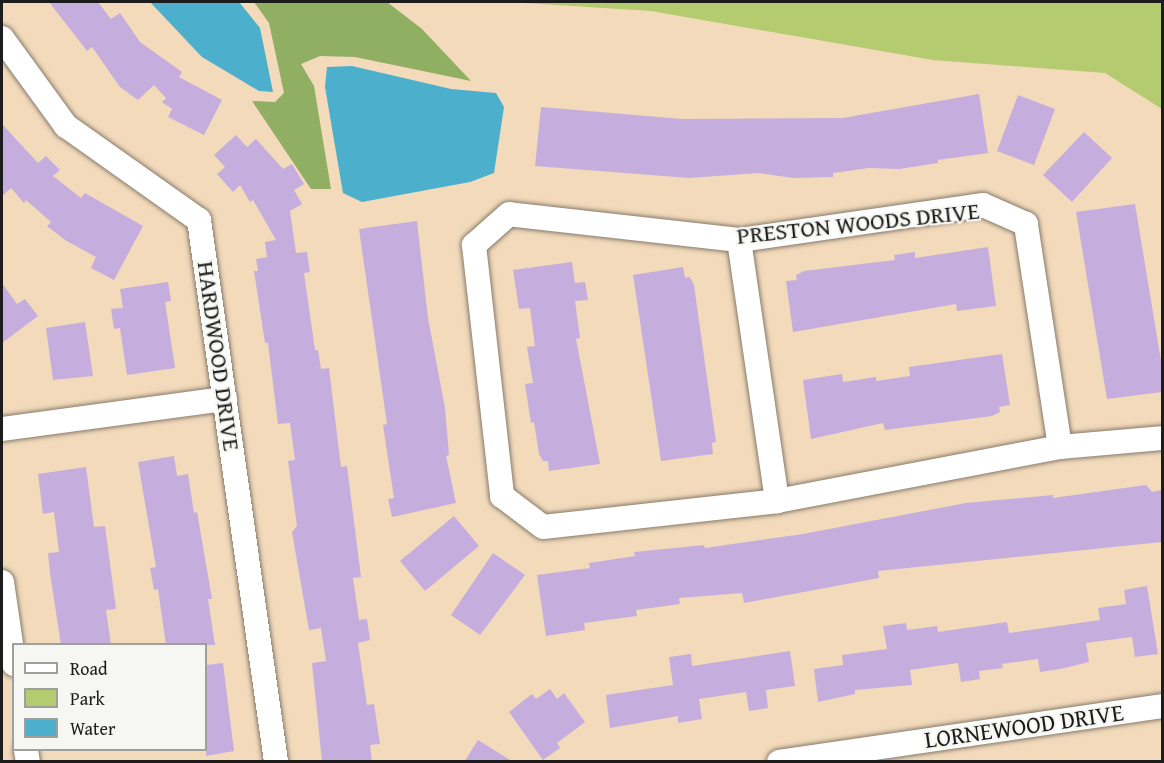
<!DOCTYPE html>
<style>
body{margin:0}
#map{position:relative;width:1164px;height:763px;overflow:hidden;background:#f2dabb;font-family:"Gentium Book Plus",serif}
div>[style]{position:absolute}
.green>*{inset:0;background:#b5cb70}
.forest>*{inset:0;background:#90af62}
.water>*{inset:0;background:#4cafcb}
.building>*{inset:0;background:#c5aedd}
.roads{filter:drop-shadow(0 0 2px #877b6c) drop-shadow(0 0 2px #877b6c)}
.street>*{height:24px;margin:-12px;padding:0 12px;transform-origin:12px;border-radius:12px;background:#fff}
span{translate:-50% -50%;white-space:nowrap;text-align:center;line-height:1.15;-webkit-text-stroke:4.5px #f6f6f2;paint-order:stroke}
.street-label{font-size:24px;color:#1c1c1c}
.frame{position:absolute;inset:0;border:3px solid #1c1c1c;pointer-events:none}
.legend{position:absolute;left:12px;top:643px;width:195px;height:108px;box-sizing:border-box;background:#f6f6f2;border:2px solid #9f9f9c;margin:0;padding:8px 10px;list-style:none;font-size:18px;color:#1c1c1c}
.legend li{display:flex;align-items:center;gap:12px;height:30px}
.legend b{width:30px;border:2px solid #9f9f9c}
</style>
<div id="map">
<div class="green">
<div style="clip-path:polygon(509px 2px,1162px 2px,1162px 109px,1105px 73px,933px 60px,651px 11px)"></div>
</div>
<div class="forest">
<div style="clip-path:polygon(254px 2px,387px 2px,422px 29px,471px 81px,355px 57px,320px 56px,301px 64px,314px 86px,331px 189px,311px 189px,252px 101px,275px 102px,284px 93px,269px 23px)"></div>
</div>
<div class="water">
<div style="clip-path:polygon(150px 2px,239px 2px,260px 28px,273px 92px,259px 91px,202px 57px)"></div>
<div style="clip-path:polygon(352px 66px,451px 89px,496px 93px,504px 107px,494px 173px,470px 182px,362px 202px,343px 193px,325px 87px,327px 67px)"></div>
</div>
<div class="building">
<div style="clip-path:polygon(49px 2px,98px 2px,111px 19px,120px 13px,140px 42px,182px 72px,179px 77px,222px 100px,204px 135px,168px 117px,172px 109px,162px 102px,166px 98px,154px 85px,138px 100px,120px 87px,92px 47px,87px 51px)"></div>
<div style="clip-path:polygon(979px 94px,988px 153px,938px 160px,938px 163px,899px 169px,869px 168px,833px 173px,833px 177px,793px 178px,759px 173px,689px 178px,535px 166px,541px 107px,682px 119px,843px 118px)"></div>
<div style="clip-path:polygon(1018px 95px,1055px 109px,1034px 165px,997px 151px)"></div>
<div style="clip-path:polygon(2px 124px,38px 163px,46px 156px,60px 170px,53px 176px,81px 198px,85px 193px,143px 226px,114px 280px,91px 268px,96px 257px,65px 240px,47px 226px,51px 222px,26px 200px,24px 203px,11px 188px,2px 196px)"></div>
<div style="clip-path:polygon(1084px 132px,1112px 158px,1072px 202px,1043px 175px)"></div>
<div style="clip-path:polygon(236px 135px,247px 147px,256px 139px,283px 169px,292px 164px,304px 184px,294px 190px,302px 204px,290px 211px,296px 253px,307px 252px,310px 272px,304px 273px,315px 350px,318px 350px,321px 369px,329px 368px,341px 467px,347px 466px,361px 577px,353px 578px,359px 620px,367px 619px,370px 640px,358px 643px,367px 705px,374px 704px,380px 744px,370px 745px,372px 762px,322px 762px,312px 663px,326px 661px,321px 628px,309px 630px,292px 532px,297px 526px,288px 461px,295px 460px,290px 423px,278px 424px,268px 343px,265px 343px,254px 271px,258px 271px,256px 259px,267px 257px,265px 242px,276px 240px,253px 200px,250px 202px,240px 185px,233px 192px,217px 174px,225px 167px,214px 155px)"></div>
<div style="clip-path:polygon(1135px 204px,1162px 367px,1162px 392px,1107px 399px,1076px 212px)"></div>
<div style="clip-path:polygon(417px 221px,428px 318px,445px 408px,449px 455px,446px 456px,456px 503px,392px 517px,388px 499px,394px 498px,383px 425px,387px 424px,359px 229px)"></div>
<div style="clip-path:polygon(988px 247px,996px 306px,957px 311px,956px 304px,793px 332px,786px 281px,797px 280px,796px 275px,804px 271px,895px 260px,894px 255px,915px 252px,915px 258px)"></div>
<div style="clip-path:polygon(572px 262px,575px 283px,585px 282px,588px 300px,575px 301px,580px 338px,576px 339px,600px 464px,549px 471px,548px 461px,543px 461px,539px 454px,534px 422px,531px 423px,525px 384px,533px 383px,527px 347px,535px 346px,530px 308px,519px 309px,513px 270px)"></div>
<div style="clip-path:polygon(683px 267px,685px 278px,690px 277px,694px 285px,716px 442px,712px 443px,713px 454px,661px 461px,633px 275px)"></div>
<div style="clip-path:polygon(168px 282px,171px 301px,165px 302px,175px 368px,127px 375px,120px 328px,114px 329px,111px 309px,123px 308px,120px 289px)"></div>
<div style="clip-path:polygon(2px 283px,17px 304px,25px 299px,38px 316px,2px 343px)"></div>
<div style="clip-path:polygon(85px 322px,93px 376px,53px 380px,46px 328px)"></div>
<div style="clip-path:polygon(1002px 354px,1010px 405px,999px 407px,1000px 412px,992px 416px,885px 430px,883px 423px,811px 439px,803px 380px,842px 374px,843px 382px,876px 377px,876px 381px,910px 376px,909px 367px)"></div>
<div style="clip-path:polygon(174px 456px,177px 476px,188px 474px,194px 513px,197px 512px,212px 599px,208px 599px,215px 645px,166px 645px,158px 589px,154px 590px,150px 568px,156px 567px,138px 462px)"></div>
<div style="clip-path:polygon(86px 467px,94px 527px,105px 526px,116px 609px,106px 610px,111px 645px,61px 645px,50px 573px,48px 553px,59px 552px,54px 512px,43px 514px,38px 474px)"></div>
<div style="clip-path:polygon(1146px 485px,1152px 492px,1162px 490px,1162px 542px,878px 571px,879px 578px,744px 603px,742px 593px,679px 598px,680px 604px,636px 610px,637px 616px,584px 623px,585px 630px,546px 636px,537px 575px,590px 568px,589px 563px,635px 556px,634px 552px,704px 545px,705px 548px,803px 534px,966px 503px,1053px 495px,1053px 498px)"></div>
<div style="clip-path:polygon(454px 516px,479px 546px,425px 591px,400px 561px)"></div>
<div style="clip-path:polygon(493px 553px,525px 575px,480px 635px,451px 615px)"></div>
<div style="clip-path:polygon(1147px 586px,1158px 654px,1135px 657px,1132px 637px,1086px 643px,1089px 662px,1060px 669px,1040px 672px,1038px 659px,1002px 664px,1003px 668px,979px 671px,980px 679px,961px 682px,958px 663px,910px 670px,912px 685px,855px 690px,855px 694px,818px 702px,814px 669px,843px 665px,842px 655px,887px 649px,883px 626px,906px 623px,907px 630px,937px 626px,938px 632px,1007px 622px,1009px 633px,1100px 620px,1098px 608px,1126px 604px,1124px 590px)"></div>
<div style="clip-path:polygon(790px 651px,795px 686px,766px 690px,768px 708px,749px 711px,746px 692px,699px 699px,702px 719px,678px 723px,678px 716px,610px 728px,606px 695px,673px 685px,669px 657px,691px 654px,692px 666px)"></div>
<div style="clip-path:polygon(223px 663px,234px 751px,206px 756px,206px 665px)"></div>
<div style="clip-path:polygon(550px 689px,557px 699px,564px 693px,585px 722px,557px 743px,560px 748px,543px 760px,509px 712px,532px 694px,536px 699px)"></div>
<div style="clip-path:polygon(478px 740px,513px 762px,464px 762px)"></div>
</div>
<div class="roads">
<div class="street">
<div style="left:2px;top:38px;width:109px;rotate:54deg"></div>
<div style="left:66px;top:126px;width:163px;rotate:35.3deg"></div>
<div style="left:199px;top:220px;width:547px;rotate:81.91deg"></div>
<div style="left:739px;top:240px;width:264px;rotate:81.7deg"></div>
<div style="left:2px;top:429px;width:225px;rotate:-7.7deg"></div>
<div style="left:1060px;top:447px;width:226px;rotate:-98.7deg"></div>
<div style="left:1026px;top:224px;width:47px;rotate:-156.2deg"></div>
<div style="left:983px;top:205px;width:246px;rotate:171.8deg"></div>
<div style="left:739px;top:240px;width:231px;rotate:-173.6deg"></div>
<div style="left:509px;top:214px;width:47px;rotate:138.5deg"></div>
<div style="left:474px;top:245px;width:253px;rotate:83.6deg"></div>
<div style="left:502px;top:496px;width:51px;rotate:37.1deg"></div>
<div style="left:543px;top:527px;width:235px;rotate:-6.3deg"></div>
<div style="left:777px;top:501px;width:288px;rotate:-10.8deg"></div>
<div style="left:1060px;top:447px;width:102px;rotate:-5deg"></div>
<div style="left:2px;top:582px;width:83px;rotate:81.7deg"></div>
<div style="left:26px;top:750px;width:12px;rotate:81deg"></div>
<div style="left:779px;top:762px;width:387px;rotate:-8.3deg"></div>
</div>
</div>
<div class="street-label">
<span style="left:858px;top:223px;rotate:-6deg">PRESTON WOODS DRIVE</span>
<span style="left:219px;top:356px;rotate:82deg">HARDWOOD DRIVE</span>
<span style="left:1024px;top:726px;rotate:-8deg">LORNEWOOD DRIVE</span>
</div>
<div class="frame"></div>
<ul class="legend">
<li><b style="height:8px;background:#fff"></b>Road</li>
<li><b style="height:16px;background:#b5cb70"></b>Park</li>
<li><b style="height:16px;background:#4cafcb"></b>Water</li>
</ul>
</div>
